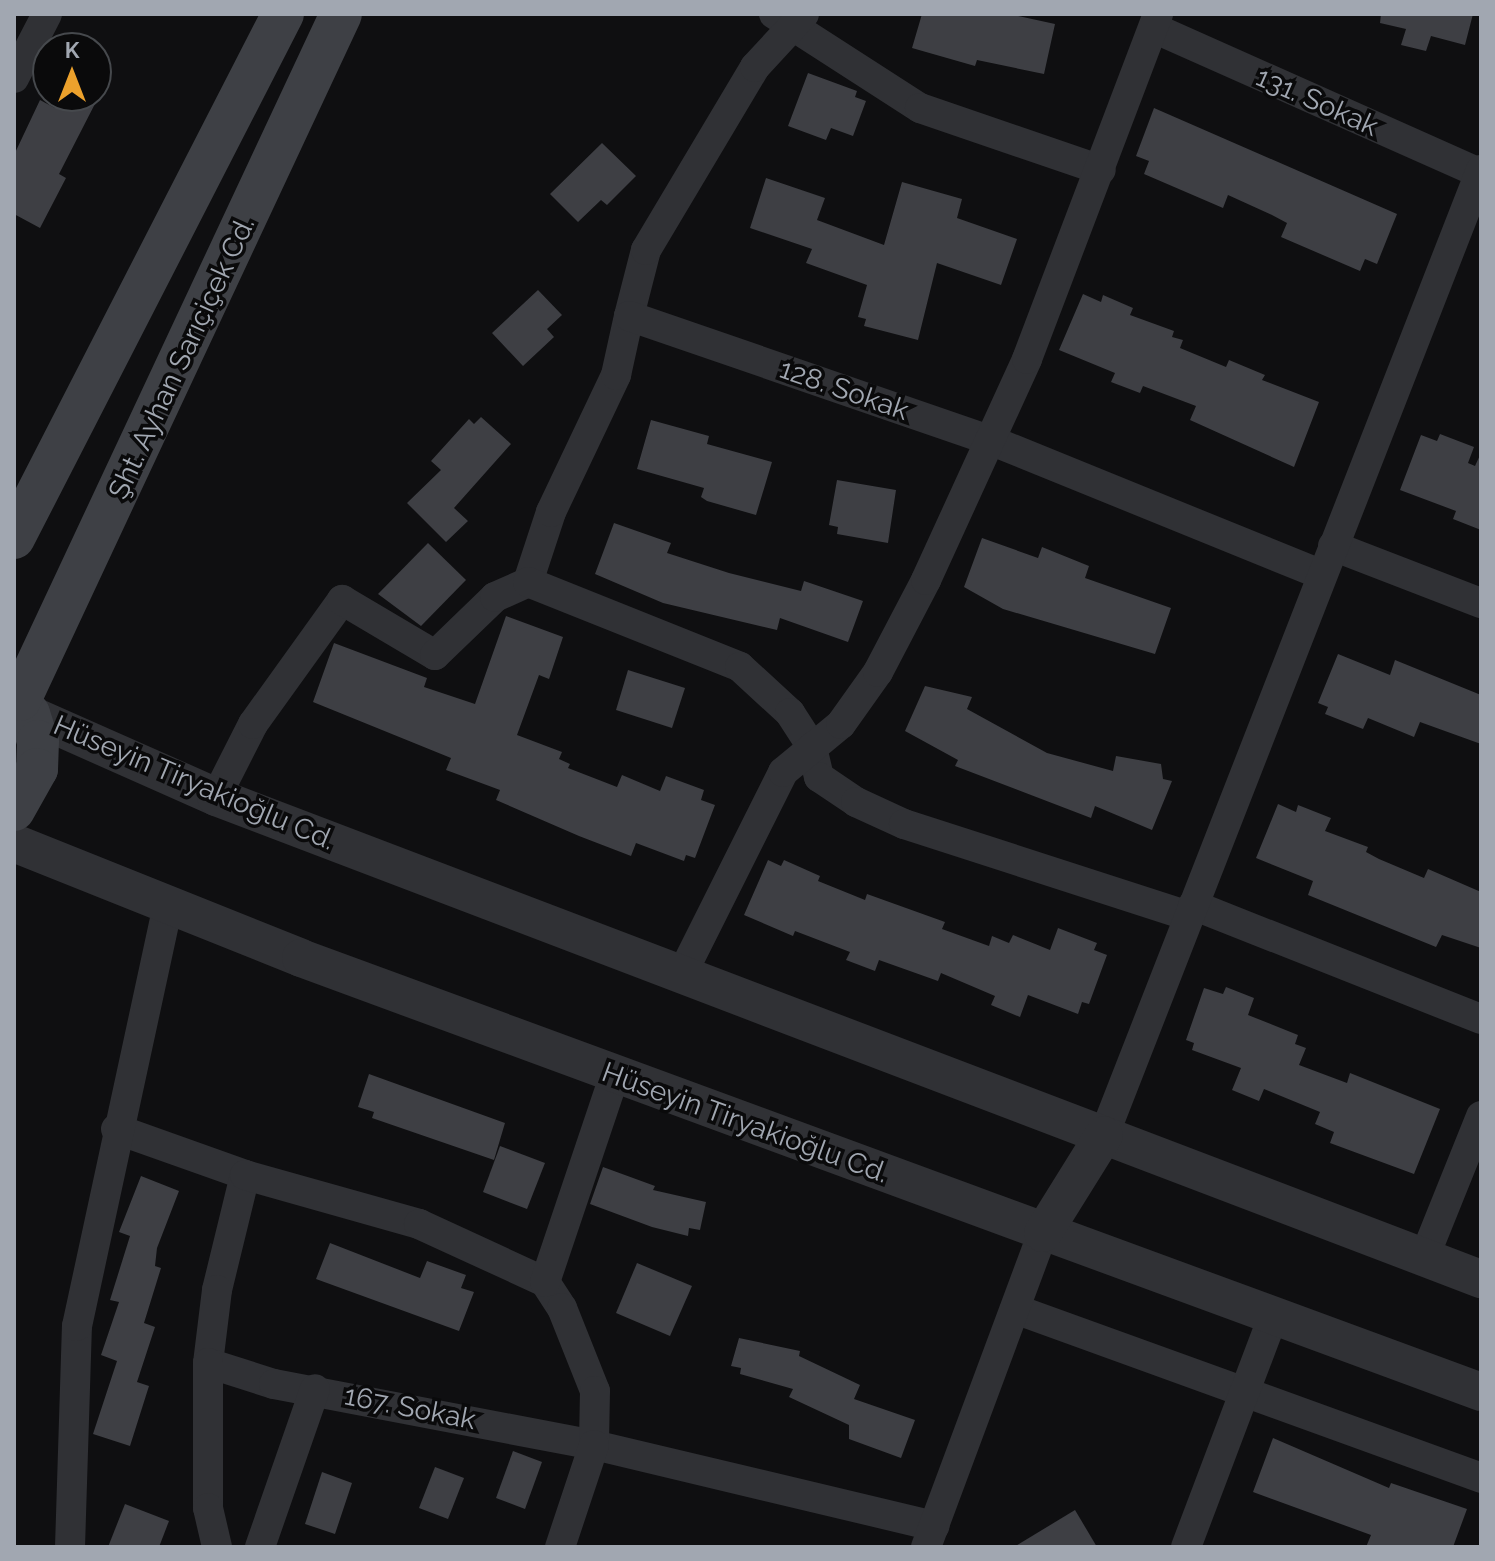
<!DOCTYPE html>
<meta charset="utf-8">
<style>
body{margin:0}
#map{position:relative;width:1495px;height:1561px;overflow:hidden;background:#0f0f11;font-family:Raleway,sans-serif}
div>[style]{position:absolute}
.building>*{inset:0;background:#3e3f44}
.minor>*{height:30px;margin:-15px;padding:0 15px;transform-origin:15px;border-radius:15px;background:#303135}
.tertiary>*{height:38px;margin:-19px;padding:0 19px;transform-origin:19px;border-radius:19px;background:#303135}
.secondary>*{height:42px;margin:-21px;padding:0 21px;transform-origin:21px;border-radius:21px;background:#3e4045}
span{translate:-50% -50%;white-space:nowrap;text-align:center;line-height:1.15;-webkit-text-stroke:7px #0a0a0b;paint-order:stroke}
.street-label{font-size:28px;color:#a1a7b1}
.frame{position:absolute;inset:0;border:16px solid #a1a7b1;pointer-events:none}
.north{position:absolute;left:32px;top:32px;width:80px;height:80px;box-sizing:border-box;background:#0a0a0b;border:2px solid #46494d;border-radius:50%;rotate:0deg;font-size:22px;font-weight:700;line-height:32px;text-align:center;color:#a1a7b1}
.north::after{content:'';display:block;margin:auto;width:28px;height:36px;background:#eca12c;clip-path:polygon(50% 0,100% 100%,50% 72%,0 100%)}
</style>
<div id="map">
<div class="building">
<div style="clip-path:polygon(922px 14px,1009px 14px,1055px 24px,1044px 74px,977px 60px,975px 66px,912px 48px)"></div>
<div style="clip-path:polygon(1381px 14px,1473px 14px,1465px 45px,1431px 36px,1426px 51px,1401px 45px,1406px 29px,1380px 23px)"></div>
<div style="clip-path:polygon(808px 73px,857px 91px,855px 97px,866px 101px,853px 136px,831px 128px,826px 140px,788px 126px)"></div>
<div style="clip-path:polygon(61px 96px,99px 96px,59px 174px,66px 178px,40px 228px,14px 214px,14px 155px,40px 100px,55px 108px)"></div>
<div style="clip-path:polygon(1154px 108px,1397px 214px,1377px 264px,1365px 259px,1360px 271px,1281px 237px,1287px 223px,1272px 215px,1228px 195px,1223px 208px,1144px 174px,1149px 161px,1136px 156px)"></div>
<div style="clip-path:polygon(602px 143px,636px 176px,607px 205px,601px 200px,578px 222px,550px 194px)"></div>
<div style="clip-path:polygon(766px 178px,825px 198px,817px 220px,884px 245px,902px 182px,962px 199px,957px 218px,1017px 239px,1001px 285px,937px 263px,918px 340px,864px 326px,866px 319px,858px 317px,867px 285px,806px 263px,812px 249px,750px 228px)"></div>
<div style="clip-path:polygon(538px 290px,562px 315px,547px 329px,554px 337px,523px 366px,492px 333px)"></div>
<div style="clip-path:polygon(1083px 294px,1101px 302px,1103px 295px,1133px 308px,1130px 315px,1174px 331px,1172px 337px,1183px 340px,1180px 348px,1226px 367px,1229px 360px,1265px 375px,1262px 380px,1319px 402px,1294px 467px,1190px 420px,1196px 406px,1143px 386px,1140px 393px,1111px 382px,1115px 373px,1059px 350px)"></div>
<div style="clip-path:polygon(481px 417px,511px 444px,454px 508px,468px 521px,446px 542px,407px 503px,441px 470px,431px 461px,469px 419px,474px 424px)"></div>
<div style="clip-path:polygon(651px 420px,709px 436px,707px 444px,772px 462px,756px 515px,707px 501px,701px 497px,704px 488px,637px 469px)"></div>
<div style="clip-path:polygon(1440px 434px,1474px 447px,1468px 463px,1475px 466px,1481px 453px,1481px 530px,1453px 519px,1456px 511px,1400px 490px,1421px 435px,1437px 441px)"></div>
<div style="clip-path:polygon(837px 480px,896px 490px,888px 543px,837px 534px,838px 527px,829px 525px)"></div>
<div style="clip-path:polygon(614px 523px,671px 543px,667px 553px,729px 573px,801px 591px,804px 581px,863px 601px,848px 642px,780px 618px,777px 630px,663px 603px,595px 574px)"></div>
<div style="clip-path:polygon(982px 538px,1038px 558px,1042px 547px,1089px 566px,1085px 578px,1171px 608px,1155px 654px,1003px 609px,964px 587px)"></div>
<div style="clip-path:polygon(428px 543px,466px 580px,421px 626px,378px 594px)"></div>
<div style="clip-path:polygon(506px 616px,563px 637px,549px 679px,539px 675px,517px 735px,562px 752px,559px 759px,570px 764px,568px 768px,617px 787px,622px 775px,660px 791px,666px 776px,704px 790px,701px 800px,715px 805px,695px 858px,686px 855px,684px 861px,636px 843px,631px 856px,579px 836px,496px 800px,500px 790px,446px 770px,451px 758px,313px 702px,334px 643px,427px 678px,424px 687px,475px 704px)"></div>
<div style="clip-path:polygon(1338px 654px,1390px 675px,1395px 660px,1481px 695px,1481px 744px,1420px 722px,1414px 737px,1368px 718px,1363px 729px,1325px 714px,1328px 707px,1318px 703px)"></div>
<div style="clip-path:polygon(628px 670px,685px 688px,672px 728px,616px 710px)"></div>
<div style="clip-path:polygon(925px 686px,972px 697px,967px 709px,1047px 753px,1113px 771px,1116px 756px,1161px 764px,1163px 779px,1172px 781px,1152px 830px,1095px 806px,1091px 818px,955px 766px,958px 760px,905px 731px)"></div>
<div style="clip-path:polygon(1278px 804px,1296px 812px,1298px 805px,1331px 818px,1325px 831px,1368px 847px,1366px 852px,1379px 859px,1424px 878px,1428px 869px,1481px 892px,1481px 948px,1442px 935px,1436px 947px,1308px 895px,1313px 881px,1256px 858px)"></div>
<div style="clip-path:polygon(768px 860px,781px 866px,784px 860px,820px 876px,818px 881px,865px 900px,867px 894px,945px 922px,942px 929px,989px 946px,992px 936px,1009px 943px,1013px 935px,1050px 950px,1058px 928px,1097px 943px,1094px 950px,1107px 955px,1089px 1004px,1082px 1002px,1078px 1014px,1028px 995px,1020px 1017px,991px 1005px,995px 996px,941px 973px,938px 981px,879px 960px,875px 971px,846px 960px,850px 952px,795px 931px,793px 936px,744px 915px)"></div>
<div style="clip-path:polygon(1226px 987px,1254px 998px,1248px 1015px,1298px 1035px,1295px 1044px,1306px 1048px,1299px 1065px,1347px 1083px,1350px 1073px,1440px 1109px,1414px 1174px,1330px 1143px,1334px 1132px,1315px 1124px,1320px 1112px,1264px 1089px,1259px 1101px,1232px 1090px,1241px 1068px,1192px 1050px,1194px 1043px,1186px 1040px,1204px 988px,1223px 994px)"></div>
<div style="clip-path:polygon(369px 1074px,505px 1123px,494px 1160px,372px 1118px,374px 1112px,358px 1107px)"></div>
<div style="clip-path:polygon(500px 1146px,545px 1163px,527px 1209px,483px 1192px)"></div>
<div style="clip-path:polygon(603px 1167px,655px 1186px,653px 1190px,706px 1202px,700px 1230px,689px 1228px,688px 1236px,652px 1227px,590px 1204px)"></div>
<div style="clip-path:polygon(141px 1176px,179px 1191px,157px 1248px,155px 1266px,161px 1268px,144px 1323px,155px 1327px,137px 1382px,149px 1386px,130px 1446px,93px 1434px,117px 1361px,101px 1355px,119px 1302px,110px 1300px,130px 1236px,119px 1232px)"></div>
<div style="clip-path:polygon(330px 1243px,420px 1278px,427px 1261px,466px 1275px,461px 1288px,474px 1292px,459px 1331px,316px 1279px)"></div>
<div style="clip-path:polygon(637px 1263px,692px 1286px,670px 1336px,616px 1313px)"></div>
<div style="clip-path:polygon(739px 1338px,800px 1351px,799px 1356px,860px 1385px,854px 1399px,915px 1420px,901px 1458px,849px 1439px,849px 1425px,789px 1397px,793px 1389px,740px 1374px,741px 1368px,731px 1366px)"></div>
<div style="clip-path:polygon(1273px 1438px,1389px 1488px,1391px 1483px,1467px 1509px,1453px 1547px,1366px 1547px,1371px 1535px,1253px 1492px)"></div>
<div style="clip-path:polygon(513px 1451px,542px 1462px,525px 1509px,496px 1498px)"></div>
<div style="clip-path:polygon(435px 1467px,464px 1478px,448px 1519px,419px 1508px)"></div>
<div style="clip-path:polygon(322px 1472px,352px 1483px,335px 1534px,305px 1524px)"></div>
<div style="clip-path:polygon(125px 1504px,169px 1521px,159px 1547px,108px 1547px)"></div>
<div style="clip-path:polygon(1075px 1510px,1097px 1547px,1014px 1547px)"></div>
</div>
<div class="minor">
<div style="left:774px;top:14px;width:174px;rotate:32.8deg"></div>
<div style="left:920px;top:108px;width:191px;rotate:18.9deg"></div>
<div style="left:1156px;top:29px;width:355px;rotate:24deg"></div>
<div style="left:14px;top:78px;width:72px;rotate:-62.7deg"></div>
<div style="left:629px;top:316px;width:68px;rotate:-75.6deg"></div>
<div style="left:646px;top:250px;width:213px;rotate:-59.2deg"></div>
<div style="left:755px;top:67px;width:72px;rotate:-47.2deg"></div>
<div style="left:1333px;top:546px;width:159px;rotate:21.1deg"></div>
<div style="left:528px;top:582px;width:74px;rotate:-71.8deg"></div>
<div style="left:551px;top:512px;width:152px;rotate:-64.6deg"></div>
<div style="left:616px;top:375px;width:60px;rotate:-77.6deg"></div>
<div style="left:629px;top:316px;width:382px;rotate:19deg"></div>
<div style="left:990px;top:440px;width:358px;rotate:22.1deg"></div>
<div style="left:216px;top:797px;width:82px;rotate:-63.1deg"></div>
<div style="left:253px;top:724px;width:153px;rotate:-54.3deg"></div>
<div style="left:342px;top:600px;width:108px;rotate:30.6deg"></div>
<div style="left:435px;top:655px;width:83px;rotate:-44deg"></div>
<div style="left:495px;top:597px;width:36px;rotate:-24deg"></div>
<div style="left:528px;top:582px;width:228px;rotate:21.8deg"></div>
<div style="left:740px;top:667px;width:68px;rotate:42.6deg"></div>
<div style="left:790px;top:713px;width:40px;rotate:57.1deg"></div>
<div style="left:812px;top:747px;width:31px;rotate:77deg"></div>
<div style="left:819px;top:777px;width:45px;rotate:34deg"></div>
<div style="left:856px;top:802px;width:53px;rotate:24.6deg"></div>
<div style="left:904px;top:824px;width:299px;rotate:17.9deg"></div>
<div style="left:1193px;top:905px;width:310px;rotate:21.6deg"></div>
<div style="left:682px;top:974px;width:226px;rotate:-63.4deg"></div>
<div style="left:783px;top:772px;width:75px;rotate:-39.6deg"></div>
<div style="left:841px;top:724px;width:64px;rotate:-54.6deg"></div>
<div style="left:878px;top:672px;width:104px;rotate:-62.4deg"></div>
<div style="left:926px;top:580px;width:243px;rotate:-65.4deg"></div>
<div style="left:1027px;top:359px;width:369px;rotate:-69.2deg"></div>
<div style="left:116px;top:1129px;width:137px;rotate:19.6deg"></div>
<div style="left:245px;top:1175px;width:118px;rotate:103.7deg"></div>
<div style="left:217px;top:1290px;width:74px;rotate:97deg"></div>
<div style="left:208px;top:1363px;width:69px;rotate:17.7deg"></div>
<div style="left:274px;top:1384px;width:326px;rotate:10.8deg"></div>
<div style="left:594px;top:1445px;width:350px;rotate:13.4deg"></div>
<div style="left:1104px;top:1135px;width:1036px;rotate:-68.66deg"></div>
<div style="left:245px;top:1175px;width:181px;rotate:15.7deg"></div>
<div style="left:419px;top:1224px;width:139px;rotate:24.7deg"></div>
<div style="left:545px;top:1282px;width:31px;rotate:57deg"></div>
<div style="left:562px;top:1308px;width:89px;rotate:68.3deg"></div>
<div style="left:595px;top:1391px;width:54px;rotate:91.1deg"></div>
<div style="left:594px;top:1445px;width:108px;rotate:108.4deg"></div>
<div style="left:1424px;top:1258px;width:153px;rotate:-68.1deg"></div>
<div style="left:545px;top:1282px;width:219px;rotate:-71.4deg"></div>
<div style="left:1015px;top:1309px;width:496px;rotate:19.9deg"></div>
<div style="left:208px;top:1363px;width:145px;rotate:90deg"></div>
<div style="left:208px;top:1508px;width:40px;rotate:77deg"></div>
<div style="left:70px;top:1547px;width:221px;rotate:-88.2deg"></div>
<div style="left:77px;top:1326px;width:432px;rotate:-77.8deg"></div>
<div style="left:260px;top:1547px;width:167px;rotate:-70.8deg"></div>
<div style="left:926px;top:1547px;width:335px;rotate:-69.6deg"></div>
<div style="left:1186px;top:1547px;width:244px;rotate:-69.3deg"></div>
</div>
<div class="tertiary">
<div style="left:29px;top:714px;width:205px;rotate:23.9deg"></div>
<div style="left:216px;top:797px;width:1354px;rotate:20.86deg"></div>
<div style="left:14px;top:843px;width:309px;rotate:21.8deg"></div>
<div style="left:301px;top:958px;width:1257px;rotate:20.19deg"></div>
<div style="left:1043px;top:1233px;width:115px;rotate:-58.1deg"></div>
</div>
<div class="secondary">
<div style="left:14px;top:538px;width:589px;rotate:-62.83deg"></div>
<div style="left:14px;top:694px;width:25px;rotate:53deg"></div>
<div style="left:29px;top:714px;width:28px;rotate:72deg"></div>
<div style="left:38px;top:741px;width:28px;rotate:92deg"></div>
<div style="left:37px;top:769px;width:47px;rotate:119.3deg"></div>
<div style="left:20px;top:700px;width:757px;rotate:-64.92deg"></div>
</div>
<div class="street-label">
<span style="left:1317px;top:102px;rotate:24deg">131. Sokak</span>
<span style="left:182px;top:358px;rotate:-65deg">Şht. Ayhan Sarıçiçek Cd.</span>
<span style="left:844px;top:390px;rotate:19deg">128. Sokak</span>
<span style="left:194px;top:783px;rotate:23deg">Hüseyin Tiryakioğlu Cd.</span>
<span style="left:745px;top:1123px;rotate:20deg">Hüseyin Tiryakioğlu Cd.</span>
<span style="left:410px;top:1408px;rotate:11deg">167. Sokak</span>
</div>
<div class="frame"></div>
<div class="north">K</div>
</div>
